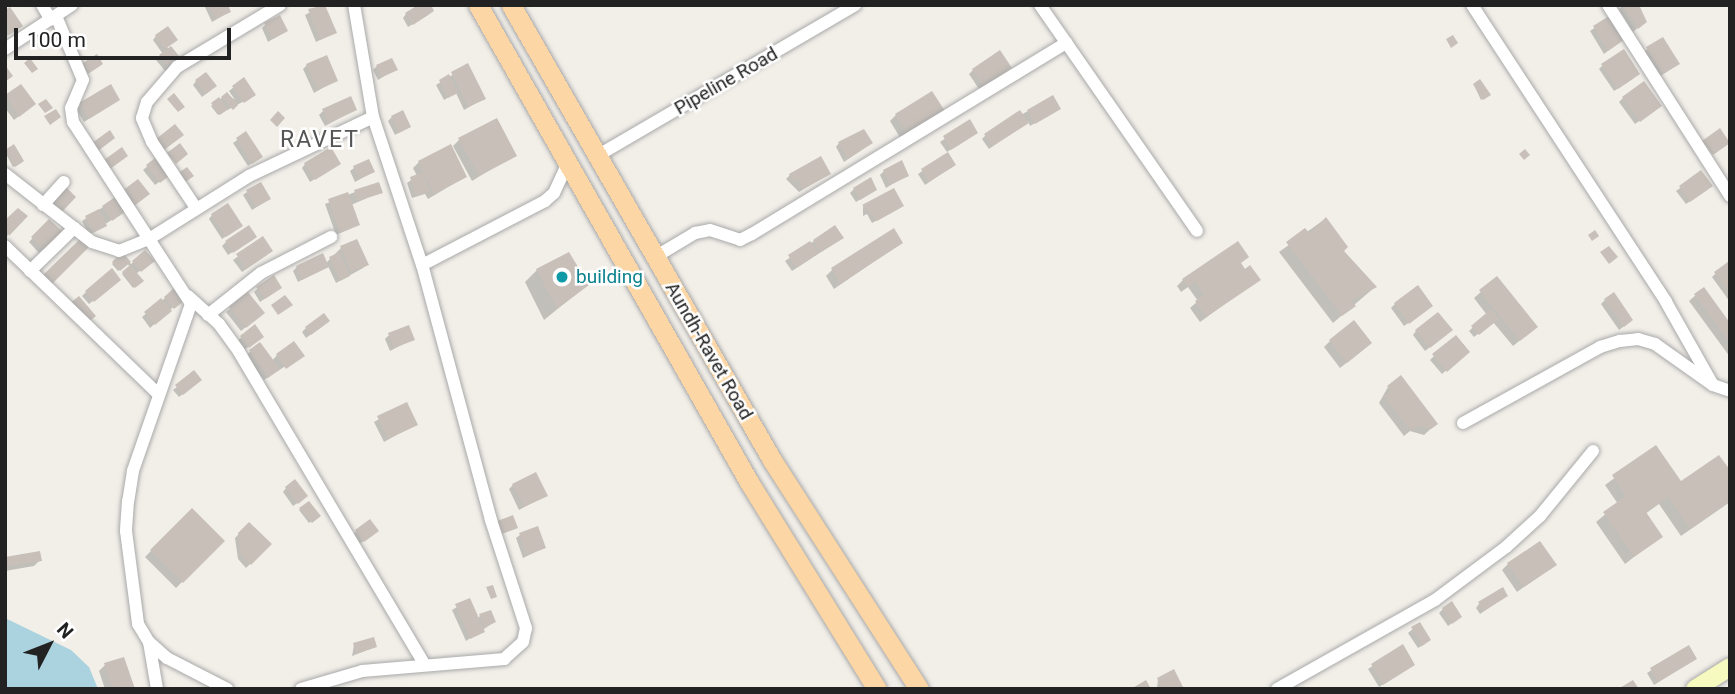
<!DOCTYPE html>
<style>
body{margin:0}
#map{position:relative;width:1735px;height:694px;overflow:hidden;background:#f2efe9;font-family:Roboto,sans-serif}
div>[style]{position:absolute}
.water>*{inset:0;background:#aad3df}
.shadow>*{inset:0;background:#0003}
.building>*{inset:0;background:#c7bfb8}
.roads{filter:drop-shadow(0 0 2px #a9a9a9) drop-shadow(0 0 2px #a9a9a9)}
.street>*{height:12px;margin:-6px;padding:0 6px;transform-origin:6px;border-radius:6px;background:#fff}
.secondary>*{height:18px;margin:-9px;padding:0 9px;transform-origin:9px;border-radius:9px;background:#f7fabf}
.primary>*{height:19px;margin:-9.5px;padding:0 9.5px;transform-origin:9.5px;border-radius:9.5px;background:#fcd6a4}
.dots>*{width:19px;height:19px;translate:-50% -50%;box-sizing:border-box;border:4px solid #fff;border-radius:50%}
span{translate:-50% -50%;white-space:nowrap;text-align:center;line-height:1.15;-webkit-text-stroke:5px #fff;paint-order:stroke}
.street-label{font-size:19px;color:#222}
.culture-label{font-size:19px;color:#0d838f}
.left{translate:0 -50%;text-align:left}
.quarter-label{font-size:23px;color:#555;letter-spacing:2px}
.frame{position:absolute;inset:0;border:7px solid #222;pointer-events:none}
.north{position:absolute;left:14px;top:610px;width:70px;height:70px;-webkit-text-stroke:5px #fff;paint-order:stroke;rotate:48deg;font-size:19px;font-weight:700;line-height:28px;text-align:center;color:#222}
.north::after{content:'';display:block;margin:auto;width:24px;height:32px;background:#222;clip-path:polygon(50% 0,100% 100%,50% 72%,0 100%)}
.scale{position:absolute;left:14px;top:28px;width:217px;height:32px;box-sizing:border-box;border:4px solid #222;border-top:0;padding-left:9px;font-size:21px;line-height:24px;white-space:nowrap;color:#222;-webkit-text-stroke:5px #fff;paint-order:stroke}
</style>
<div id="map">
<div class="water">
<div style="clip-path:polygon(5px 618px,71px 650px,89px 667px,98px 689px,5px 689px)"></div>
</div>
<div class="shadow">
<div style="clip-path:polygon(204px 5px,226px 5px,229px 12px,212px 22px)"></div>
<div style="clip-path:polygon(324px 5px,334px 33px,316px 42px,305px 15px)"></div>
<div style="clip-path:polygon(1623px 5px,1641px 25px,1633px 32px,1619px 9px)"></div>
<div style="clip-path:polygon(10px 9px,17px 30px,5px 37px,5px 12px)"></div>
<div style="clip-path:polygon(406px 14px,428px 15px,408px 27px,403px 18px)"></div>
<div style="clip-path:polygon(1608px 19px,1618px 43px,1604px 54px,1590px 31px)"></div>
<div style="clip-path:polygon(265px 25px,286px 31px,268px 42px,262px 28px)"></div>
<div style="clip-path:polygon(156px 36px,180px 60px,166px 72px,156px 60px,163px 54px,153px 40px)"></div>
<div style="clip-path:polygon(1647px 49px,1674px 67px,1659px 77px,1644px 52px)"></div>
<div style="clip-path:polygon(307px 65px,336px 80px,314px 93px,303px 69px)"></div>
<div style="clip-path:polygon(1603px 65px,1634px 78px,1614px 91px,1599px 69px)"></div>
<div style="clip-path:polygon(377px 66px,396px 69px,378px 80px,373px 70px)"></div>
<div style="clip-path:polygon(467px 66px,483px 99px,464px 110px,456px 93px,444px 100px,436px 85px)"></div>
<div style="clip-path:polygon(1010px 68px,979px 89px,969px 74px,973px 70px)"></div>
<div style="clip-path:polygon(244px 79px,250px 98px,218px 115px,211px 106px,227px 94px,235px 100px,229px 91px)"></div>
<div style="clip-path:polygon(196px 81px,211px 90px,202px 97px,193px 85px)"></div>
<div style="clip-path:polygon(1474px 85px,1489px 95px,1481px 100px)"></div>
<div style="clip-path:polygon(21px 86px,30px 108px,14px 120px,5px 108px,5px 97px)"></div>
<div style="clip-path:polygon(1623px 98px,1656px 109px,1635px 124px,1619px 102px)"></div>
<div style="clip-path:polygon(118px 100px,84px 122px,76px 109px,80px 105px)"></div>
<div style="clip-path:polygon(355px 110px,325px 126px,319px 115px,323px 111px)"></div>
<div style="clip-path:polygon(942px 111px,901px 139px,890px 121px,896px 115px)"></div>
<div style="clip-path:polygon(1028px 111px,1055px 112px,1030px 126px,1028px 121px,989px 149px,982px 139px,986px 135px)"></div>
<div style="clip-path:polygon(392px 117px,409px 127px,395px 135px,388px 121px)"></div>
<div style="clip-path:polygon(969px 122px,972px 136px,947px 152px,940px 142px)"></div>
<div style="clip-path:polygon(246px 134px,257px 160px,248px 166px,233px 143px)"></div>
<div style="clip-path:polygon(460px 139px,514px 155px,472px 181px,453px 146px)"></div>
<div style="clip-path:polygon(839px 143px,867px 146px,844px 162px,836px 147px)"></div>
<div style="clip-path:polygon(14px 147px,21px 163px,13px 167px,5px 152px)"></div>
<div style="clip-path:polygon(947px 154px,954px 165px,925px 185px,918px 174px)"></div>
<div style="clip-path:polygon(155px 160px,163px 179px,155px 185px,143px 170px)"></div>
<div style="clip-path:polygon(419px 162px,465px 177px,428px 199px,425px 194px,412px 198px,407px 183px,417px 176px,413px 168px)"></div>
<div style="clip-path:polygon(305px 164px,339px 164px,310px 182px,302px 168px)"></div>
<div style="clip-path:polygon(354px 168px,373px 172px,355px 182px,350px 171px)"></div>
<div style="clip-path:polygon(884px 171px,907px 175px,886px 188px,880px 175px)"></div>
<div style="clip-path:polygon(1701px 173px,1707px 190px,1686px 204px,1676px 191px)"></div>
<div style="clip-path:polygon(829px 174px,799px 192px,786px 179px,790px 175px)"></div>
<div style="clip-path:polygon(854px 189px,871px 193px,856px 202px,850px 193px)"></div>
<div style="clip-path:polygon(894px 190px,898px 209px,872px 223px,867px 214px,863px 216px,863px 207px)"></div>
<div style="clip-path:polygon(247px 192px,265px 202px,252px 210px,243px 195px)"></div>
<div style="clip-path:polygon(355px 192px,381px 192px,351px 205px,358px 225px,336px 235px,325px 204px)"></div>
<div style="clip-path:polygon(103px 207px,119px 215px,89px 235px,82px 221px)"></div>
<div style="clip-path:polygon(18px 210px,26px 217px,5px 238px,5px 223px)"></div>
<div style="clip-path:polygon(212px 215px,237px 229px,222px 239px,209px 219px)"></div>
<div style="clip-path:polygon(1325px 219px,1342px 251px,1375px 287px,1333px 323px,1279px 252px)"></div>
<div style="clip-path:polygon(49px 221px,60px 232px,39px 253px,29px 242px)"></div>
<div style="clip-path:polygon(255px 237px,228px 255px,222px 246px,226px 242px)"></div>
<div style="clip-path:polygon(263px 239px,267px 255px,242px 272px,233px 260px)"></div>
<div style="clip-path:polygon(356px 241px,367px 265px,363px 268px,336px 283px,328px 266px,298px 282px,293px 271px,297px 267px,326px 263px,341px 248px)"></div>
<div style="clip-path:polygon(814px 241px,838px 241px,792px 271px,785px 261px)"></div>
<div style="clip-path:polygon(901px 243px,834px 289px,826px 276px,832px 270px)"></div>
<div style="clip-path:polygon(145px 252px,148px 264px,136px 274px,141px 281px,133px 288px,122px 274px,130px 267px,127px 263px,118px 271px,112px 264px,122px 255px,131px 264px)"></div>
<div style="clip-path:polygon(1730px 260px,1730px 302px,1712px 277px)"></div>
<div style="clip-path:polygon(1239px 264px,1258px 280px,1200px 322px,1190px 308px,1198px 301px,1188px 287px,1181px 292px,1177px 286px,1183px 280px)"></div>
<div style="clip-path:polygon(537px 270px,587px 285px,544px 320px,525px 282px)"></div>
<div style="clip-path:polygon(1497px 278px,1529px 333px,1513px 346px,1493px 322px,1474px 337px,1469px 331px,1487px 315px,1474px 298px)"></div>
<div style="clip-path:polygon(115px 283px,89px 304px,82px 296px,86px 292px)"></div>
<div style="clip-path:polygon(258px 288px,276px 291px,260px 302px,254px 292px)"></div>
<div style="clip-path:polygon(248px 294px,259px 316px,241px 331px,226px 312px)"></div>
<div style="clip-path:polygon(1696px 295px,1730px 326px,1730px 357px,1689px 301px)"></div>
<div style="clip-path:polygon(165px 298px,181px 300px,150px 328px,142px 317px)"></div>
<div style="clip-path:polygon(1605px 300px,1627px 324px,1619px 330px,1601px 304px)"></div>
<div style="clip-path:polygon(1395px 304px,1427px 310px,1404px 326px,1391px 308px)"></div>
<div style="clip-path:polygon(324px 325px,306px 338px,302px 332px,306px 328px)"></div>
<div style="clip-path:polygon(255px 327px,258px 340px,244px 350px,237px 341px)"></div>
<div style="clip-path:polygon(1416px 331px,1447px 334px,1425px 351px,1413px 335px)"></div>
<div style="clip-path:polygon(389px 335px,413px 339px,390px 351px,385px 339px)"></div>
<div style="clip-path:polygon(1330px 341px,1364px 349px,1340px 368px,1324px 347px)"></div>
<div style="clip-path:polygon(260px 344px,272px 361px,277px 355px,301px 356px,264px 380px,246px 355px)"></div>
<div style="clip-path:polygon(1464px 355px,1442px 374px,1430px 360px,1434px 356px)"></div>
<div style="clip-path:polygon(196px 384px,179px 397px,173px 390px,177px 387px)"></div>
<div style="clip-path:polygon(1388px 387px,1436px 424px,1424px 435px,1410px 431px,1404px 436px,1379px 403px)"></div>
<div style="clip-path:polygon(406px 404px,416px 424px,384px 442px,374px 422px)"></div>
<div style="clip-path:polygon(1656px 448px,1680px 483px,1730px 473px,1730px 502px,1681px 536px,1659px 504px,1645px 514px,1661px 536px,1625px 564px,1596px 522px,1618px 504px,1605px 485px)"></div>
<div style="clip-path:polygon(513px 485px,546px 495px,519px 510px,509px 489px)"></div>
<div style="clip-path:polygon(286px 488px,302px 500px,293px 506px,283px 492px)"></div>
<div style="clip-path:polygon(308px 503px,319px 516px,309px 523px,299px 510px)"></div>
<div style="clip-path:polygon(192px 510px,223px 541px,176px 588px,145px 557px)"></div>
<div style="clip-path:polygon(249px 524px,269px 545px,246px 568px,238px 559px,235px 538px)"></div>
<div style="clip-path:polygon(356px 531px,373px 535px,359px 544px,353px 535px)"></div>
<div style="clip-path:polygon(520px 535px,544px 548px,523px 558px,516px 538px)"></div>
<div style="clip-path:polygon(5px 559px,40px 560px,34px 566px,5px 571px)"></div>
<div style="clip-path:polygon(1508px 564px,1555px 565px,1517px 592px,1502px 570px)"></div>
<div style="clip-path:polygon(1502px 599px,1480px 614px,1476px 608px,1479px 604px)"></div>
<div style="clip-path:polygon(469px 600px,477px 619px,480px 616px,493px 623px,466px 641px,452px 610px)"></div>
<div style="clip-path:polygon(1443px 609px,1456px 620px,1448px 626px,1439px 613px)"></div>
<div style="clip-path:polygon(1419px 624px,1425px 644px,1418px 648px,1408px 633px)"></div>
<div style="clip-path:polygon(354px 645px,375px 647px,352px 656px)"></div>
<div style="clip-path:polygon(1402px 647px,1409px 668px,1379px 687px,1368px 669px)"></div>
<div style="clip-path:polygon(1688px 647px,1691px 662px,1654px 685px,1647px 673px)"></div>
<div style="clip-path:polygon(105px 665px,133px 689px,105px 689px,99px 671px)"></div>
<div style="clip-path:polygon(1158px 679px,1182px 689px,1157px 689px)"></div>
</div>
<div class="building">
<div style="clip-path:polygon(209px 5px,228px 5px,231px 12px,216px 19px)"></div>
<div style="clip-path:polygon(325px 5px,337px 33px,320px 40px,308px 9px)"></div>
<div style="clip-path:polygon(418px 5px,431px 5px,434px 11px,413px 25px,405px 13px)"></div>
<div style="clip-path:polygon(1622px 5px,1639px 5px,1647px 22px,1638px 29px)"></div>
<div style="clip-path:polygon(10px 7px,23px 26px,9px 35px,5px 10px)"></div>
<div style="clip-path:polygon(280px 15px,288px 31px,273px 39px,264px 23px)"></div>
<div style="clip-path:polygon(1609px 16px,1624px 40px,1608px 51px,1593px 26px)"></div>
<div style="clip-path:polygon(168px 26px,178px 40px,165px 49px,155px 35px)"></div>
<div style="clip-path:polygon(1453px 35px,1458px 43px,1451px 48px,1446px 39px)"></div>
<div style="clip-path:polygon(1663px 37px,1680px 64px,1663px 74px,1646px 47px)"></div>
<div style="clip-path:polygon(171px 46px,182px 60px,170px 69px,159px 55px)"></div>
<div style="clip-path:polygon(1624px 49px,1640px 74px,1618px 89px,1601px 64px)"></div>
<div style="clip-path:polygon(1000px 50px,1012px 68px,984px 87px,972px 69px)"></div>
<div style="clip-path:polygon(97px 54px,103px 64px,88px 74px,81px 64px)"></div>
<div style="clip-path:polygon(327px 55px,338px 81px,318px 90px,306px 64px)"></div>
<div style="clip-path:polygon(30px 58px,38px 69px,32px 73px,24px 63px)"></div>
<div style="clip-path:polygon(392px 58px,398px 70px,382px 77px,376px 65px)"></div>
<div style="clip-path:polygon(468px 63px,486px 99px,468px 107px,451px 72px)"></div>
<div style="clip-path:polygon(5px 65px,13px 76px,5px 82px)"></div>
<div style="clip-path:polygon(206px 72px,217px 86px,206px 94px,195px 80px)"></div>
<div style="clip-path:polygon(449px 74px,458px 93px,448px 98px,439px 80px)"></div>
<div style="clip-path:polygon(244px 77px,256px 95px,244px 103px,232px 86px)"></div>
<div style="clip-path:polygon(1480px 79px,1491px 95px,1483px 100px,1473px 84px)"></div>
<div style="clip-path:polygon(1644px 81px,1662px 106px,1640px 122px,1622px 97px)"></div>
<div style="clip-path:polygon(21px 84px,36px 104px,19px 117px,5px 95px)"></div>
<div style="clip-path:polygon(111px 84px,120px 100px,89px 119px,79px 103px)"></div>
<div style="clip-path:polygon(932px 91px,945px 111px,907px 134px,895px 114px)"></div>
<div style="clip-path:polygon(227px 92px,238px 105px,233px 110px,221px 97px)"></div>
<div style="clip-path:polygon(174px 93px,185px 107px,178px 112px,167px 99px)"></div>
<div style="clip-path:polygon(1053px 95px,1061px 109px,1035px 124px,1027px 110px)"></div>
<div style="clip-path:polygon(351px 96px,357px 110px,329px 123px,322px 109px)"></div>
<div style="clip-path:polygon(219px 97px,228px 109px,220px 115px,211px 103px)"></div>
<div style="clip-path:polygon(46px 99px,53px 108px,45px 113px,38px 104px)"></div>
<div style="clip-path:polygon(56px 109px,61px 117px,50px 125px,44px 116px)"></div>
<div style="clip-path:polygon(403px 110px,411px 127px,399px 133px,391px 116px)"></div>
<div style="clip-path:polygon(1020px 110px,1029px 123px,993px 146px,984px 134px)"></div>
<div style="clip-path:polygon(278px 111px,285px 118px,277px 127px,270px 120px)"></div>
<div style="clip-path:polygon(497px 118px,517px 156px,479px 176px,458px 138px)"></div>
<div style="clip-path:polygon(970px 119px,978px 133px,951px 150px,943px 136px)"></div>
<div style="clip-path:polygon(175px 124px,184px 135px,164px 150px,156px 139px)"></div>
<div style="clip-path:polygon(1720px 128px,1730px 143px,1713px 155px,1702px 141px)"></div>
<div style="clip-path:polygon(864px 129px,873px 143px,848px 159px,838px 142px)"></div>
<div style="clip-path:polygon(110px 130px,115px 138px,98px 151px,92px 143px)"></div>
<div style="clip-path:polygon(246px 131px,263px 157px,252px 164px,236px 138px)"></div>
<div style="clip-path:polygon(180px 143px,188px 154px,176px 164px,167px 153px)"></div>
<div style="clip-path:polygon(14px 144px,24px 161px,15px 167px,5px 150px)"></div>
<div style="clip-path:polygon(451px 144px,467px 177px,434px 194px,418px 161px)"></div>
<div style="clip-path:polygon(122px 147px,128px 156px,110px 169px,104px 160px)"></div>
<div style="clip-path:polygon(331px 147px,341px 164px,315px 180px,304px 163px)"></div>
<div style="clip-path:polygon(1525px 149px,1530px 155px,1524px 160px,1519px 154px)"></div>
<div style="clip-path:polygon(948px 152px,956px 165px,929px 182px,921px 169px)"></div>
<div style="clip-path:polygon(821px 156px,831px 174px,803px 189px,798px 179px,793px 182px,789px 174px)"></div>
<div style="clip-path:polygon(155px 158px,169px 176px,160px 183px,146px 165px)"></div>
<div style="clip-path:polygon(369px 159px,375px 172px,359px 179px,353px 166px)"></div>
<div style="clip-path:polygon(902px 160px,909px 176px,890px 185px,883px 170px)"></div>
<div style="clip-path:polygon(187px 167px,194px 176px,184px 183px,177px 174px)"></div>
<div style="clip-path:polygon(1701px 170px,1713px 186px,1690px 202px,1679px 186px)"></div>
<div style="clip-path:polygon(423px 172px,430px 191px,416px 196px,410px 177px)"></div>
<div style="clip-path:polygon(871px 177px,877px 190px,860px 200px,853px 188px)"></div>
<div style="clip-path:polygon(138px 179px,150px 194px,134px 206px,122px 191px)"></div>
<div style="clip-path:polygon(261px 182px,271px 199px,256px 207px,246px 190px)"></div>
<div style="clip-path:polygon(379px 182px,383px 193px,357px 201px,354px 190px)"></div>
<div style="clip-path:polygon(66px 187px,76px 197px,61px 213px,51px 203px)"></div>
<div style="clip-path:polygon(894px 188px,904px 206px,877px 221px,862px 205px)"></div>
<div style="clip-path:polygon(348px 192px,360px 225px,340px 233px,328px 199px)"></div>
<div style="clip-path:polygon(115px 197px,125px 212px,112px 221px,102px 206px)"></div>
<div style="clip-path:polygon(228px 203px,243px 226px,226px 237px,211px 214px)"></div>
<div style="clip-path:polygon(18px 208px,28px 216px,9px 236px,5px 220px)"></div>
<div style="clip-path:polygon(99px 209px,107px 226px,93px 233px,85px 216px)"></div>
<div style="clip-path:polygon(1326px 217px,1348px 247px,1344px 251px,1377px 287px,1351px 301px,1356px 306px,1342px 316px,1286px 242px,1305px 228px,1310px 234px)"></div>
<div style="clip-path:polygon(49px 219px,63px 232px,44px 251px,31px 237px)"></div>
<div style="clip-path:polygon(249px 225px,257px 237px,233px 253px,225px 241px)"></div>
<div style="clip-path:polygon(835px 225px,844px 238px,821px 252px,813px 240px)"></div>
<div style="clip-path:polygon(894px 228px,903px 243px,840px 284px,831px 268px)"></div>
<div style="clip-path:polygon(1595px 230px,1599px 236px,1592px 241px,1588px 235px)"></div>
<div style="clip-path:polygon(263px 236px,273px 251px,246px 269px,236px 254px)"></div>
<div style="clip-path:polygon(81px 238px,90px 246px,50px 286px,41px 277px)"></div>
<div style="clip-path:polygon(357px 239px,369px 265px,351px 272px,340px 246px)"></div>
<div style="clip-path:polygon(810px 241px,819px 253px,796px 268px,788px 255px)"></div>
<div style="clip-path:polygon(1238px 241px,1249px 257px,1241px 263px,1245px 269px,1250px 265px,1261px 280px,1206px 317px,1195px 301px,1204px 295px,1195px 282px,1188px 287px,1182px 279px)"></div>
<div style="clip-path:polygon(1609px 246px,1618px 257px,1609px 264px,1600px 252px)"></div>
<div style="clip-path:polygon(145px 250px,155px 261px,141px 272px,132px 261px)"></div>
<div style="clip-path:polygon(122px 252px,131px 262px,120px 271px,112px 262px)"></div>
<div style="clip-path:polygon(340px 252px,350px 276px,340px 281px,329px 257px)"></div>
<div style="clip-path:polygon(569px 252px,589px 285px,557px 309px,536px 269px)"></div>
<div style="clip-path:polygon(323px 253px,329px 267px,302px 280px,296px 266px)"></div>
<div style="clip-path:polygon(1728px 262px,1730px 263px,1730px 293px,1714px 272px)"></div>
<div style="clip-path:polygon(130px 265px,144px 281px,135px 288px,122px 272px)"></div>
<div style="clip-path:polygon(112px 268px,121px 280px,94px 302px,85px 291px)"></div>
<div style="clip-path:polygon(274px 275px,282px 288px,265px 299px,256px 287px)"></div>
<div style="clip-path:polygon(1497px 276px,1538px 327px,1520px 341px,1479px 290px)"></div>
<div style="clip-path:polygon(1418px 285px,1433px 306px,1409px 324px,1394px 303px)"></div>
<div style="clip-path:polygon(1704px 287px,1730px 323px,1730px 343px,1694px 294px)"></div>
<div style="clip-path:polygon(174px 288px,184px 301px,174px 309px,164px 297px)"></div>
<div style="clip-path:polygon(248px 292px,265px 313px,246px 328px,229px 307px)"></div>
<div style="clip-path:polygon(1614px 292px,1633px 320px,1624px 327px,1604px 299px)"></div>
<div style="clip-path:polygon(285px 295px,293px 305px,278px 315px,271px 305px)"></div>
<div style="clip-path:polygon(79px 296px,96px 316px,86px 324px,69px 304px)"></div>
<div style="clip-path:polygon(161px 298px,172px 311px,155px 325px,144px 312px)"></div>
<div style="clip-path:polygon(1491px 309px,1499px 319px,1479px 335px,1471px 326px)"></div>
<div style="clip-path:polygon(1438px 312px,1453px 330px,1430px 348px,1415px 330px)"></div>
<div style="clip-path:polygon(324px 313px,330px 321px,311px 335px,305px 327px)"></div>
<div style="clip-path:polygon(1354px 320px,1372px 343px,1347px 363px,1329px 340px)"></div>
<div style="clip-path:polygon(255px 324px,264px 337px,249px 348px,240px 336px)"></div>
<div style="clip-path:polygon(409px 325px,415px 340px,394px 348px,388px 333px)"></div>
<div style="clip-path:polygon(1456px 335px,1470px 352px,1447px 372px,1432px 354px)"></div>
<div style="clip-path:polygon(294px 341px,305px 356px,286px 369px,276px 354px)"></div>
<div style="clip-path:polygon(260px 342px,280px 369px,268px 378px,249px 350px)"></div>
<div style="clip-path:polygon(194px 370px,202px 380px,183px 395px,175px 385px)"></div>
<div style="clip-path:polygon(1401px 375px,1438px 424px,1431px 429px,1417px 426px,1411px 431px,1384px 396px,1391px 391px,1387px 386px)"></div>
<div style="clip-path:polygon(407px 402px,418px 425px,388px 439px,377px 416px)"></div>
<div style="clip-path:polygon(1656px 445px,1681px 481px,1719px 455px,1730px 470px,1730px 501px,1690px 529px,1668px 497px,1646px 512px,1663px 537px,1634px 557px,1603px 512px,1626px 496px,1612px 475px)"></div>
<div style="clip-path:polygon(536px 472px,548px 496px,524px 507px,512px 484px)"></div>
<div style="clip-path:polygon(295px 479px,308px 496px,298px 504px,285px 487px)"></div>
<div style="clip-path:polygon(309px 501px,321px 516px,312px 523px,299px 508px)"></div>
<div style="clip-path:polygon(192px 508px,225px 541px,183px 583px,150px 550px)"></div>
<div style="clip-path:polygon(513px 515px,518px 528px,502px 534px,497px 521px)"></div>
<div style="clip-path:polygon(370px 519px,379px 531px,364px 542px,355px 530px)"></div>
<div style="clip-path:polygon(249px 522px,272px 544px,251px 565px,241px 555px,238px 533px)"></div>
<div style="clip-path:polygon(538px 526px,546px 548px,527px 555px,519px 533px)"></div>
<div style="clip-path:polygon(1540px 541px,1557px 565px,1524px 587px,1507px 563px)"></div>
<div style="clip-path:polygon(40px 551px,42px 561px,5px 567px,5px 557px)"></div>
<div style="clip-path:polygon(493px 585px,497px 597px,491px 599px,486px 587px)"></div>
<div style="clip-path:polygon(1503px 587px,1508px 596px,1484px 611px,1478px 602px)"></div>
<div style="clip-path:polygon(470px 598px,485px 632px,470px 639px,455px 604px)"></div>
<div style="clip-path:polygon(1452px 601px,1462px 617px,1452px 624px,1442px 608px)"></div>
<div style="clip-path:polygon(491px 610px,496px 622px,485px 627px,479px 614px)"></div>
<div style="clip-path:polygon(1420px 622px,1431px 640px,1422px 646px,1411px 627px)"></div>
<div style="clip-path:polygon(374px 637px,377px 647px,356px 654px,353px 643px)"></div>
<div style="clip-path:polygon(1403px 644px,1415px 665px,1383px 685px,1371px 664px)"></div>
<div style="clip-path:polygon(1689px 645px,1697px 659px,1658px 682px,1650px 668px)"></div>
<div style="clip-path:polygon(124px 657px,135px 689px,113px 689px,104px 663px)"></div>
<div style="clip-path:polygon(1174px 669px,1184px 689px,1162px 689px,1157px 678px)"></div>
<div style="clip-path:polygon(1146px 680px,1151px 689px,1131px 689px)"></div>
<div style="clip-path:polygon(1633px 680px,1639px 689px,1618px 689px)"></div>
</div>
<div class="roads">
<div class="street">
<div style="left:42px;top:5px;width:17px;rotate:59deg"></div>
<div style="left:1040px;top:5px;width:275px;rotate:55.2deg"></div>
<div style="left:1472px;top:5px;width:355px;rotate:56.8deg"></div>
<div style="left:1666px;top:302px;width:95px;rotate:60.5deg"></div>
<div style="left:1608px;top:5px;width:227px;rotate:57.4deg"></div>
<div style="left:56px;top:16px;width:69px;rotate:67.1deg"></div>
<div style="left:83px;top:80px;width:30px;rotate:113deg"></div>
<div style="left:71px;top:108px;width:14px;rotate:82deg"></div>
<div style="left:73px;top:122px;width:217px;rotate:57deg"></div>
<div style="left:191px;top:304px;width:177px;rotate:109.2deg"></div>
<div style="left:133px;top:471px;width:30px;rotate:99deg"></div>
<div style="left:128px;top:501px;width:30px;rotate:94deg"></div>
<div style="left:126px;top:531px;width:94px;rotate:82.6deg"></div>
<div style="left:138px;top:624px;width:21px;rotate:59deg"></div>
<div style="left:149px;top:642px;width:24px;rotate:42deg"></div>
<div style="left:167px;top:658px;width:68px;rotate:27.3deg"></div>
<div style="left:5px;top:49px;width:80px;rotate:-33.3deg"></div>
<div style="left:597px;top:156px;width:299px;rotate:-30.3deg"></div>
<div style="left:5px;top:174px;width:110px;rotate:38deg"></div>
<div style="left:92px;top:242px;width:28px;rotate:18deg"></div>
<div style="left:119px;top:251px;width:32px;rotate:-22deg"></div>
<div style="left:149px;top:239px;width:118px;rotate:-32.2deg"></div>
<div style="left:249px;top:176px;width:137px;rotate:-25.4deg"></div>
<div style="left:43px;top:205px;width:31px;rotate:-48deg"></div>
<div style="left:196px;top:208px;width:79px;rotate:-123.7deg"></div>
<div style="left:152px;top:142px;width:26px;rotate:-113deg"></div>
<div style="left:142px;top:118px;width:17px;rotate:-73deg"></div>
<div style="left:147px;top:102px;width:46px;rotate:-49.4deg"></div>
<div style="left:177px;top:67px;width:120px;rotate:-31deg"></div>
<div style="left:5px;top:246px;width:213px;rotate:44deg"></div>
<div style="left:655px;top:257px;width:47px;rotate:-31deg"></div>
<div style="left:695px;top:233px;width:15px;rotate:-11deg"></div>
<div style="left:710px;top:230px;width:32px;rotate:18deg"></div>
<div style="left:740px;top:240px;width:13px;rotate:-27deg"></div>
<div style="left:752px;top:234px;width:368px;rotate:-31.3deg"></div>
<div style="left:422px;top:265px;width:139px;rotate:-27.5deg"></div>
<div style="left:545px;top:201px;width:12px;rotate:-42deg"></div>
<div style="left:554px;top:193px;width:31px;rotate:-65deg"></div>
<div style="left:30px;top:271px;width:62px;rotate:-44.3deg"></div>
<div style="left:188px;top:296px;width:42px;rotate:42.1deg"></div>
<div style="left:219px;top:324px;width:34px;rotate:54deg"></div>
<div style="left:239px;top:352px;width:362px;rotate:59.3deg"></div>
<div style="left:208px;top:315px;width:68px;rotate:-38.4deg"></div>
<div style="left:261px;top:273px;width:79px;rotate:-27.2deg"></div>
<div style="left:1463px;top:423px;width:157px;rotate:-29deg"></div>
<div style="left:1600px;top:347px;width:21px;rotate:-17deg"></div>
<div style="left:1620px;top:341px;width:18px;rotate:-6deg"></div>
<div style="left:1638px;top:339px;width:18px;rotate:16deg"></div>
<div style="left:1655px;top:344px;width:71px;rotate:35.3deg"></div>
<div style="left:1713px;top:385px;width:18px;rotate:19deg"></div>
<div style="left:149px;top:642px;width:48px;rotate:80.3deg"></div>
<div style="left:301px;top:689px;width:64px;rotate:-16.4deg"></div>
<div style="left:362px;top:671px;width:143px;rotate:-4.8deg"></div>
<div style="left:504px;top:659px;width:25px;rotate:-42deg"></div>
<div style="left:523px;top:642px;width:14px;rotate:-78deg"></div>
<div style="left:526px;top:628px;width:114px;rotate:-108deg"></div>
<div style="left:491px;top:520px;width:264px;rotate:-105.1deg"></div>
<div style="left:422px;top:265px;width:156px;rotate:-108.3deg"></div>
<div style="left:373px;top:117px;width:114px;rotate:-99.6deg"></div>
<div style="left:1277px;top:689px;width:181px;rotate:-29.4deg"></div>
<div style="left:1435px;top:600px;width:89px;rotate:-36.7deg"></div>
<div style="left:1506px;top:547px;width:46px;rotate:-42.4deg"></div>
<div style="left:1540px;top:516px;width:84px;rotate:-50.8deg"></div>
</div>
<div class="secondary">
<div style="left:1695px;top:689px;width:41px;rotate:-32.2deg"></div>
</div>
<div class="primary">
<div style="left:478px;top:5px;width:549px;rotate:60.4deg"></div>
<div style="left:749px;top:482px;width:243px;rotate:58.3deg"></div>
<div style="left:511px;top:5px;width:525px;rotate:60.16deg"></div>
<div style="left:772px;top:460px;width:272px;rotate:57.3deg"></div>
</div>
</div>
<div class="dots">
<div style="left:562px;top:277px;background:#0f9aa8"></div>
</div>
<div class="street-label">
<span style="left:726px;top:81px;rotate:-30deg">Pipeline Road</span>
<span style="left:709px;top:351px;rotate:60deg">Aundh-Ravet Road</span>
</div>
<div class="culture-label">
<span class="left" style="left:576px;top:277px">building</span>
</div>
<div class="quarter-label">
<span style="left:320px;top:140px">RAVET</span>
</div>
<div class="frame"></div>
<div class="north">N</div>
<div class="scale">100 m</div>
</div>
